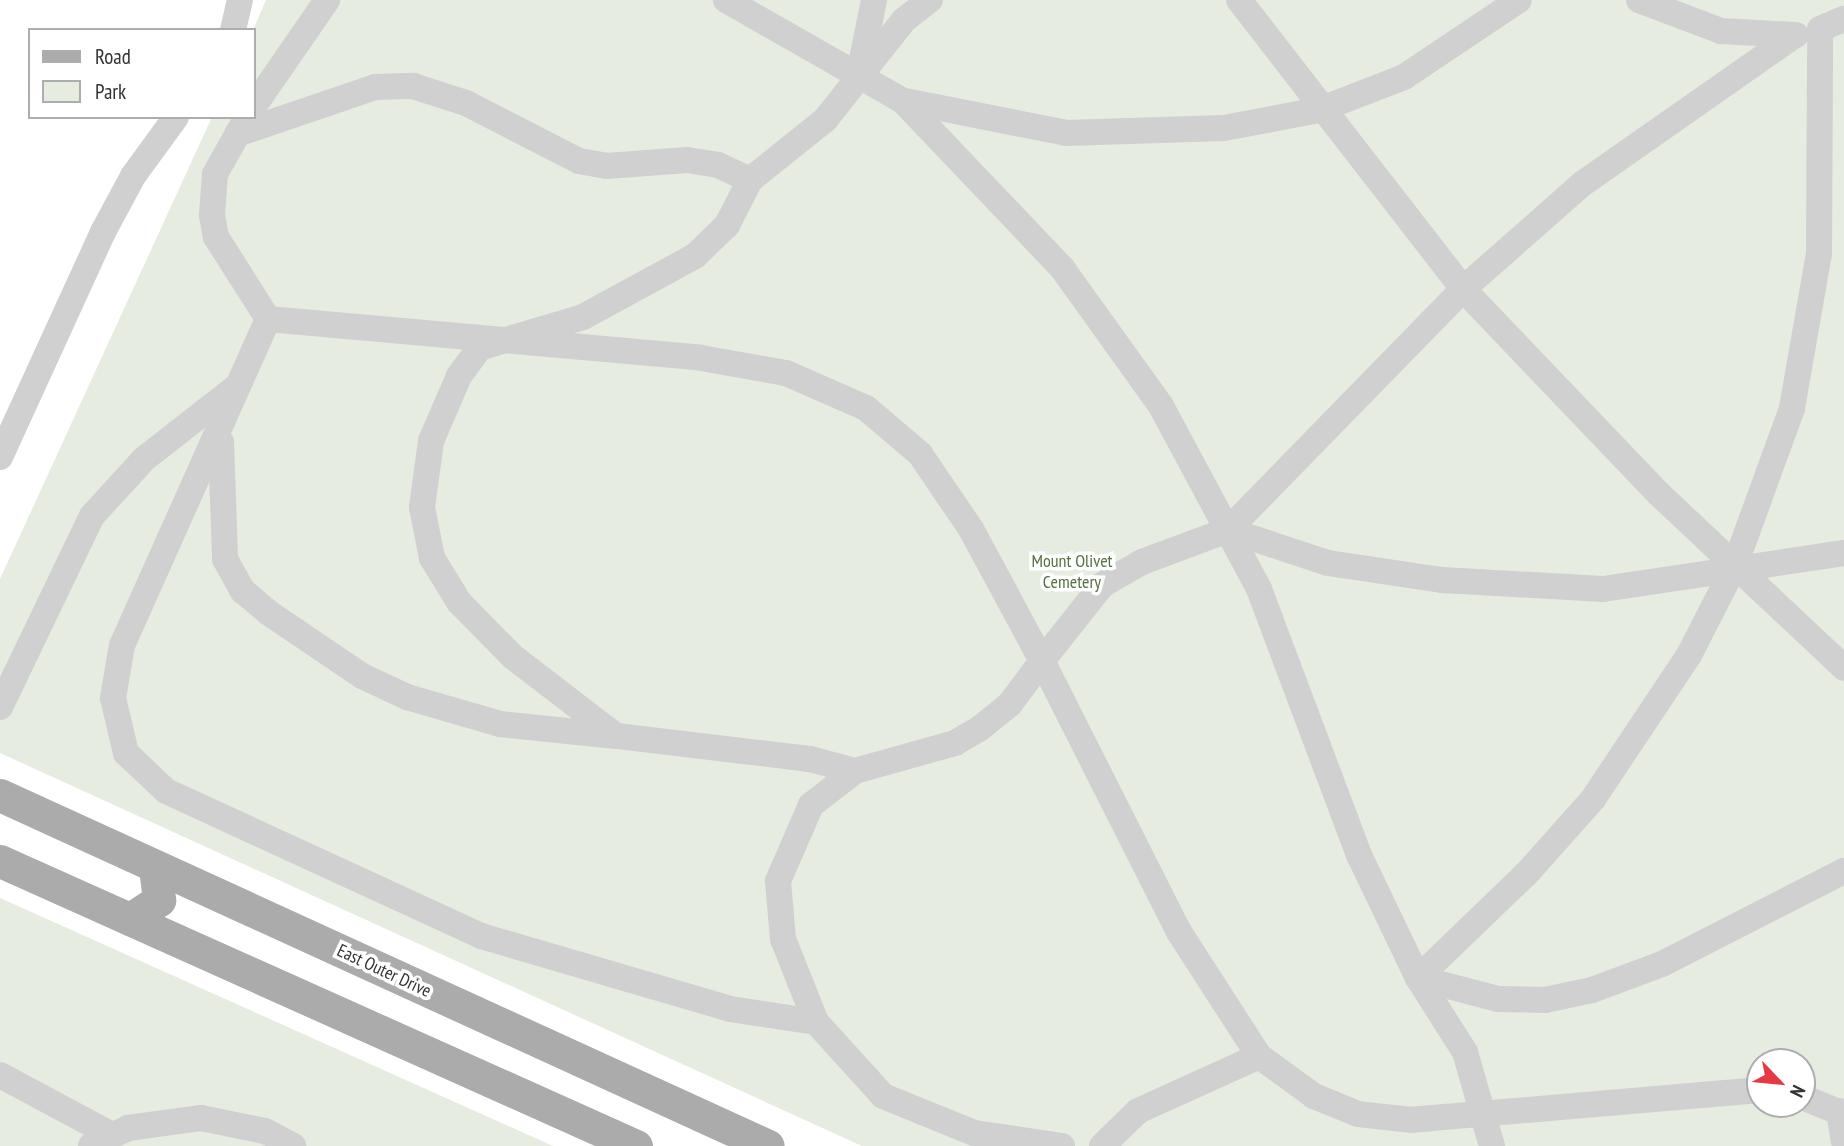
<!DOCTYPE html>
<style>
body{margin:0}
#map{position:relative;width:1844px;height:1146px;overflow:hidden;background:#fff;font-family:"PT Sans Narrow",sans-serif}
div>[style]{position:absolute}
.green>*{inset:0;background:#e6ecdf}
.minor>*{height:26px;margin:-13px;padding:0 13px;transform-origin:13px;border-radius:13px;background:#d0d0d0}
.major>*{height:33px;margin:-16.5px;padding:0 16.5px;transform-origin:16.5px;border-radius:16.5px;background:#ababab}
span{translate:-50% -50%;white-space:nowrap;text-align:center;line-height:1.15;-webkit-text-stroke:7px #fff;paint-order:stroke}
.park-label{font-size:18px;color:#56703f}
.street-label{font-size:18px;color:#333}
.legend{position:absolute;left:28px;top:28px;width:228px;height:91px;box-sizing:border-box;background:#fff;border:2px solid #adadad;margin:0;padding:9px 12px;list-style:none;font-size:21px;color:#333}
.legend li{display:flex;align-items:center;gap:14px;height:35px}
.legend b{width:35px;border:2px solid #adadad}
.north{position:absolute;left:1746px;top:1048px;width:70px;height:70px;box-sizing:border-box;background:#fff;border:2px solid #adadad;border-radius:50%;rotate:116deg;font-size:19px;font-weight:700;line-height:28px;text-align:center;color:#333}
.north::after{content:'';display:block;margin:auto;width:24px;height:32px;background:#e63946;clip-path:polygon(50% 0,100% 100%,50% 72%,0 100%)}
</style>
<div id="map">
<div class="green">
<div style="clip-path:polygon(evenodd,266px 0,1844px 0,1844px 1146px,862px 1146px,0 753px,0 579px,212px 117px,254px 117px,253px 30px,266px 0,1760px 1062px,1802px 1062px,1802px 1104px,1760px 1104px,1760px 1062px)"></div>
<div style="clip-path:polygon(0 898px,553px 1146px,0 1146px)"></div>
</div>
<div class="minor">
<div style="left:726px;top:0;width:204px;rotate:29.7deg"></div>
<div style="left:903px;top:101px;width:231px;rotate:46.4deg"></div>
<div style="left:1062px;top:268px;width:170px;rotate:54.3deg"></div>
<div style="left:1161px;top:406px;width:208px;rotate:61.8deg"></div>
<div style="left:1259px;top:589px;width:284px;rotate:69.4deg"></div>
<div style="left:1359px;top:855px;width:136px;rotate:64.4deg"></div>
<div style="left:1418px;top:978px;width:88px;rotate:57.6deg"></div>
<div style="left:1465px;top:1052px;width:98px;rotate:74deg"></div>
<div style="left:1239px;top:0;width:366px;rotate:52.2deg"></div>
<div style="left:1463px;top:289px;width:284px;rotate:46.3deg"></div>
<div style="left:1659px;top:494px;width:254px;rotate:43.2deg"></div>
<div style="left:1639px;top:0;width:88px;rotate:20.7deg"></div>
<div style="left:1721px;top:31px;width:75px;rotate:3.1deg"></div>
<div style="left:233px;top:30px;width:31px;rotate:-77deg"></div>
<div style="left:860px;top:69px;width:70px;rotate:-78.5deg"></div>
<div style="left:905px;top:101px;width:164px;rotate:11.2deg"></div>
<div style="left:1066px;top:133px;width:158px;rotate:-1.8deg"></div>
<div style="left:1224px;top:128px;width:97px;rotate:-10.7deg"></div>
<div style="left:1319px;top:110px;width:91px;rotate:-21.2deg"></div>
<div style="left:1404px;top:77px;width:138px;rotate:-33.8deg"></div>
<div style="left:254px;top:106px;width:129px;rotate:-55.4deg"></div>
<div style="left:247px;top:117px;width:65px;rotate:119.3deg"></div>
<div style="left:215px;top:174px;width:41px;rotate:94.2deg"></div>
<div style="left:212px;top:215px;width:22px;rotate:80deg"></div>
<div style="left:216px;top:237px;width:97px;rotate:57.6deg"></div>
<div style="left:268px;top:319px;width:357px;rotate:114.1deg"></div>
<div style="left:122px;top:645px;width:54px;rotate:99.6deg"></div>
<div style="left:113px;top:698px;width:57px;rotate:76.7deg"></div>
<div style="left:126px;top:753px;width:55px;rotate:43.5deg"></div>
<div style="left:166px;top:791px;width:347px;rotate:24.7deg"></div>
<div style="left:481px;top:936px;width:259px;rotate:16.3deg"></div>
<div style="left:730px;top:1009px;width:87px;rotate:8.6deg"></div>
<div style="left:237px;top:134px;width:146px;rotate:-18.8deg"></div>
<div style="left:375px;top:87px;width:38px;rotate:-2deg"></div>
<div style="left:413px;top:86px;width:56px;rotate:17.8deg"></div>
<div style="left:466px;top:103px;width:127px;rotate:27.2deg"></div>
<div style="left:579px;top:161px;width:28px;rotate:10deg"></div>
<div style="left:607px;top:166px;width:80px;rotate:-4.3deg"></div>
<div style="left:687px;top:160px;width:31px;rotate:9deg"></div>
<div style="left:718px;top:165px;width:35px;rotate:25deg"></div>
<div style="left:268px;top:319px;width:435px;rotate:5.1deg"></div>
<div style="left:701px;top:358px;width:86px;rotate:10deg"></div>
<div style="left:786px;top:373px;width:87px;rotate:23.6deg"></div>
<div style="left:866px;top:408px;width:71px;rotate:40.4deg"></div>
<div style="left:920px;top:454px;width:91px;rotate:55.8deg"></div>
<div style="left:971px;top:529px;width:150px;rotate:61.7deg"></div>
<div style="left:1042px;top:661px;width:54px;rotate:126.7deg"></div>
<div style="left:1010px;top:704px;width:40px;rotate:141deg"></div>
<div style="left:979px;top:729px;width:28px;rotate:150deg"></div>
<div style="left:955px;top:743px;width:104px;rotate:164.4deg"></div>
<div style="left:855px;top:771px;width:56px;rotate:142.3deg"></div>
<div style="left:811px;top:805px;width:83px;rotate:113.5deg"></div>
<div style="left:778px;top:881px;width:58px;rotate:85.1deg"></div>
<div style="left:783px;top:939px;width:89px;rotate:68.3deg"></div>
<div style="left:816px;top:1022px;width:100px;rotate:47.8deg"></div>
<div style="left:883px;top:1096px;width:98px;rotate:22.1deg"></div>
<div style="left:974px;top:1133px;width:89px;rotate:8.4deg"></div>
<div style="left:221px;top:442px;width:117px;rotate:88deg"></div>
<div style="left:225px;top:559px;width:37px;rotate:61deg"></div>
<div style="left:243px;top:591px;width:34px;rotate:40deg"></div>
<div style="left:269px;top:613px;width:112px;rotate:34.1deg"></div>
<div style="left:362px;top:676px;width:50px;rotate:25deg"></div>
<div style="left:407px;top:697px;width:97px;rotate:16.2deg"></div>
<div style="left:500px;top:724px;width:117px;rotate:5.9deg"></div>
<div style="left:0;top:457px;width:247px;rotate:-65.4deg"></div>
<div style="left:103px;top:232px;width:64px;rotate:-61.8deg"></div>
<div style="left:133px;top:176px;width:73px;rotate:-53.9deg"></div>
<div style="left:1228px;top:530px;width:105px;rotate:18.3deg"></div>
<div style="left:1328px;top:563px;width:115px;rotate:8.5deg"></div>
<div style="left:1442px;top:580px;width:161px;rotate:3.2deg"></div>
<div style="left:1603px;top:589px;width:244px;rotate:-8.5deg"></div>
<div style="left:0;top:707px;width:212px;rotate:-64.3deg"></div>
<div style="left:92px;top:516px;width:77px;rotate:-47.6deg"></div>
<div style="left:144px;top:459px;width:115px;rotate:-38deg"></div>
<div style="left:855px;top:771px;width:47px;rotate:-165.1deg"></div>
<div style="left:810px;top:759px;width:195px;rotate:-173.2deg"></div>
<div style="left:616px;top:736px;width:130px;rotate:-142.5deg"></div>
<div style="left:513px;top:657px;width:77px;rotate:-134.5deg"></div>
<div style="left:459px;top:602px;width:52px;rotate:-121.5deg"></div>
<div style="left:432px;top:558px;width:52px;rotate:-101.1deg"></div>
<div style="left:422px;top:507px;width:67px;rotate:-82.2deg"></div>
<div style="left:431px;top:441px;width:71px;rotate:-66.7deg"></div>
<div style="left:459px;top:376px;width:34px;rotate:-54deg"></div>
<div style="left:479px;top:348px;width:109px;rotate:-16.6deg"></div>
<div style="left:583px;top:317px;width:128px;rotate:-28.6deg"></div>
<div style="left:695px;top:256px;width:45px;rotate:-44.1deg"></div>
<div style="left:727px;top:225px;width:51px;rotate:-62.9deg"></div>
<div style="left:750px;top:180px;width:96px;rotate:-38.7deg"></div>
<div style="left:825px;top:120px;width:127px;rotate:-51.7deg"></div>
<div style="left:904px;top:20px;width:33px;rotate:-38deg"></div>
<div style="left:1418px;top:978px;width:153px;rotate:-43.9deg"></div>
<div style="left:1528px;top:872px;width:98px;rotate:-48.3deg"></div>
<div style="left:1593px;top:799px;width:173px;rotate:-56.3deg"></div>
<div style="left:1689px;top:655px;width:101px;rotate:-62.9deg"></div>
<div style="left:1735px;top:565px;width:167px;rotate:-70deg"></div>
<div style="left:1792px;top:408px;width:156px;rotate:-80.1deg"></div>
<div style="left:1819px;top:254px;width:225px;rotate:-89.7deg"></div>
<div style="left:1820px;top:29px;width:26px;rotate:-23deg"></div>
<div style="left:1418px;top:978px;width:83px;rotate:14.7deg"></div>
<div style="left:1498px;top:999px;width:47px;rotate:1.2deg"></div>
<div style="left:1545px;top:1000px;width:48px;rotate:-12deg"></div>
<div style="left:1592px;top:990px;width:75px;rotate:-20.4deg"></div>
<div style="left:1662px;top:964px;width:204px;rotate:-27.1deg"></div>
<div style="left:0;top:1075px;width:127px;rotate:28.2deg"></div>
<div style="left:1760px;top:1090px;width:349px;rotate:175.1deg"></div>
<div style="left:1412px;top:1120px;width:54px;rotate:-173.7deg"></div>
<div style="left:1358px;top:1114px;width:48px;rotate:-157.8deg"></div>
<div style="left:1314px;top:1096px;width:68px;rotate:-144deg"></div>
<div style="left:1259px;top:1056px;width:148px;rotate:-122.8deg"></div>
<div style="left:1179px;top:932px;width:304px;rotate:-116.8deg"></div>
<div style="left:1042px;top:661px;width:97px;rotate:-51.7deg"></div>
<div style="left:1102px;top:585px;width:46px;rotate:-29.9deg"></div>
<div style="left:1142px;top:562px;width:92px;rotate:-20.4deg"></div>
<div style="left:1228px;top:530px;width:337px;rotate:-45.7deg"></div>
<div style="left:1463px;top:289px;width:159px;rotate:-41.4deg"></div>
<div style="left:1582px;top:184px;width:258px;rotate:-35deg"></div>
<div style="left:1802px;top:1097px;width:45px;rotate:22deg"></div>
<div style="left:1839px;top:1111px;width:30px;rotate:81deg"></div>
<div style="left:91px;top:1146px;width:41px;rotate:-25.9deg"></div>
<div style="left:128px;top:1128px;width:74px;rotate:-7.8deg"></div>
<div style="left:201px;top:1118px;width:65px;rotate:11.5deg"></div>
<div style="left:265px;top:1131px;width:32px;rotate:28deg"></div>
<div style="left:1102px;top:1146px;width:50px;rotate:-44.2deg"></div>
<div style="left:1138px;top:1111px;width:133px;rotate:-24.4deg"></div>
</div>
<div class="major">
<div style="left:0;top:795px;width:844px;rotate:24.56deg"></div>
<div style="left:0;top:861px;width:697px;rotate:24.14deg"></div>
<div style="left:130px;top:919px;width:35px;rotate:-33deg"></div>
<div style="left:159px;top:900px;width:34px;rotate:-97deg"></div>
</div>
<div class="park-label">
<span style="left:1072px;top:572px">Mount Olivet<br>Cemetery</span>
</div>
<div class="street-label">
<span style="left:384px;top:971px;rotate:25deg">East Outer Drive</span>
</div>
<ul class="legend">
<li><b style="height:9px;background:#ababab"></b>Road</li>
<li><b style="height:19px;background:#e6ecdf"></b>Park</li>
</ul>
<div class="north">N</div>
</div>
